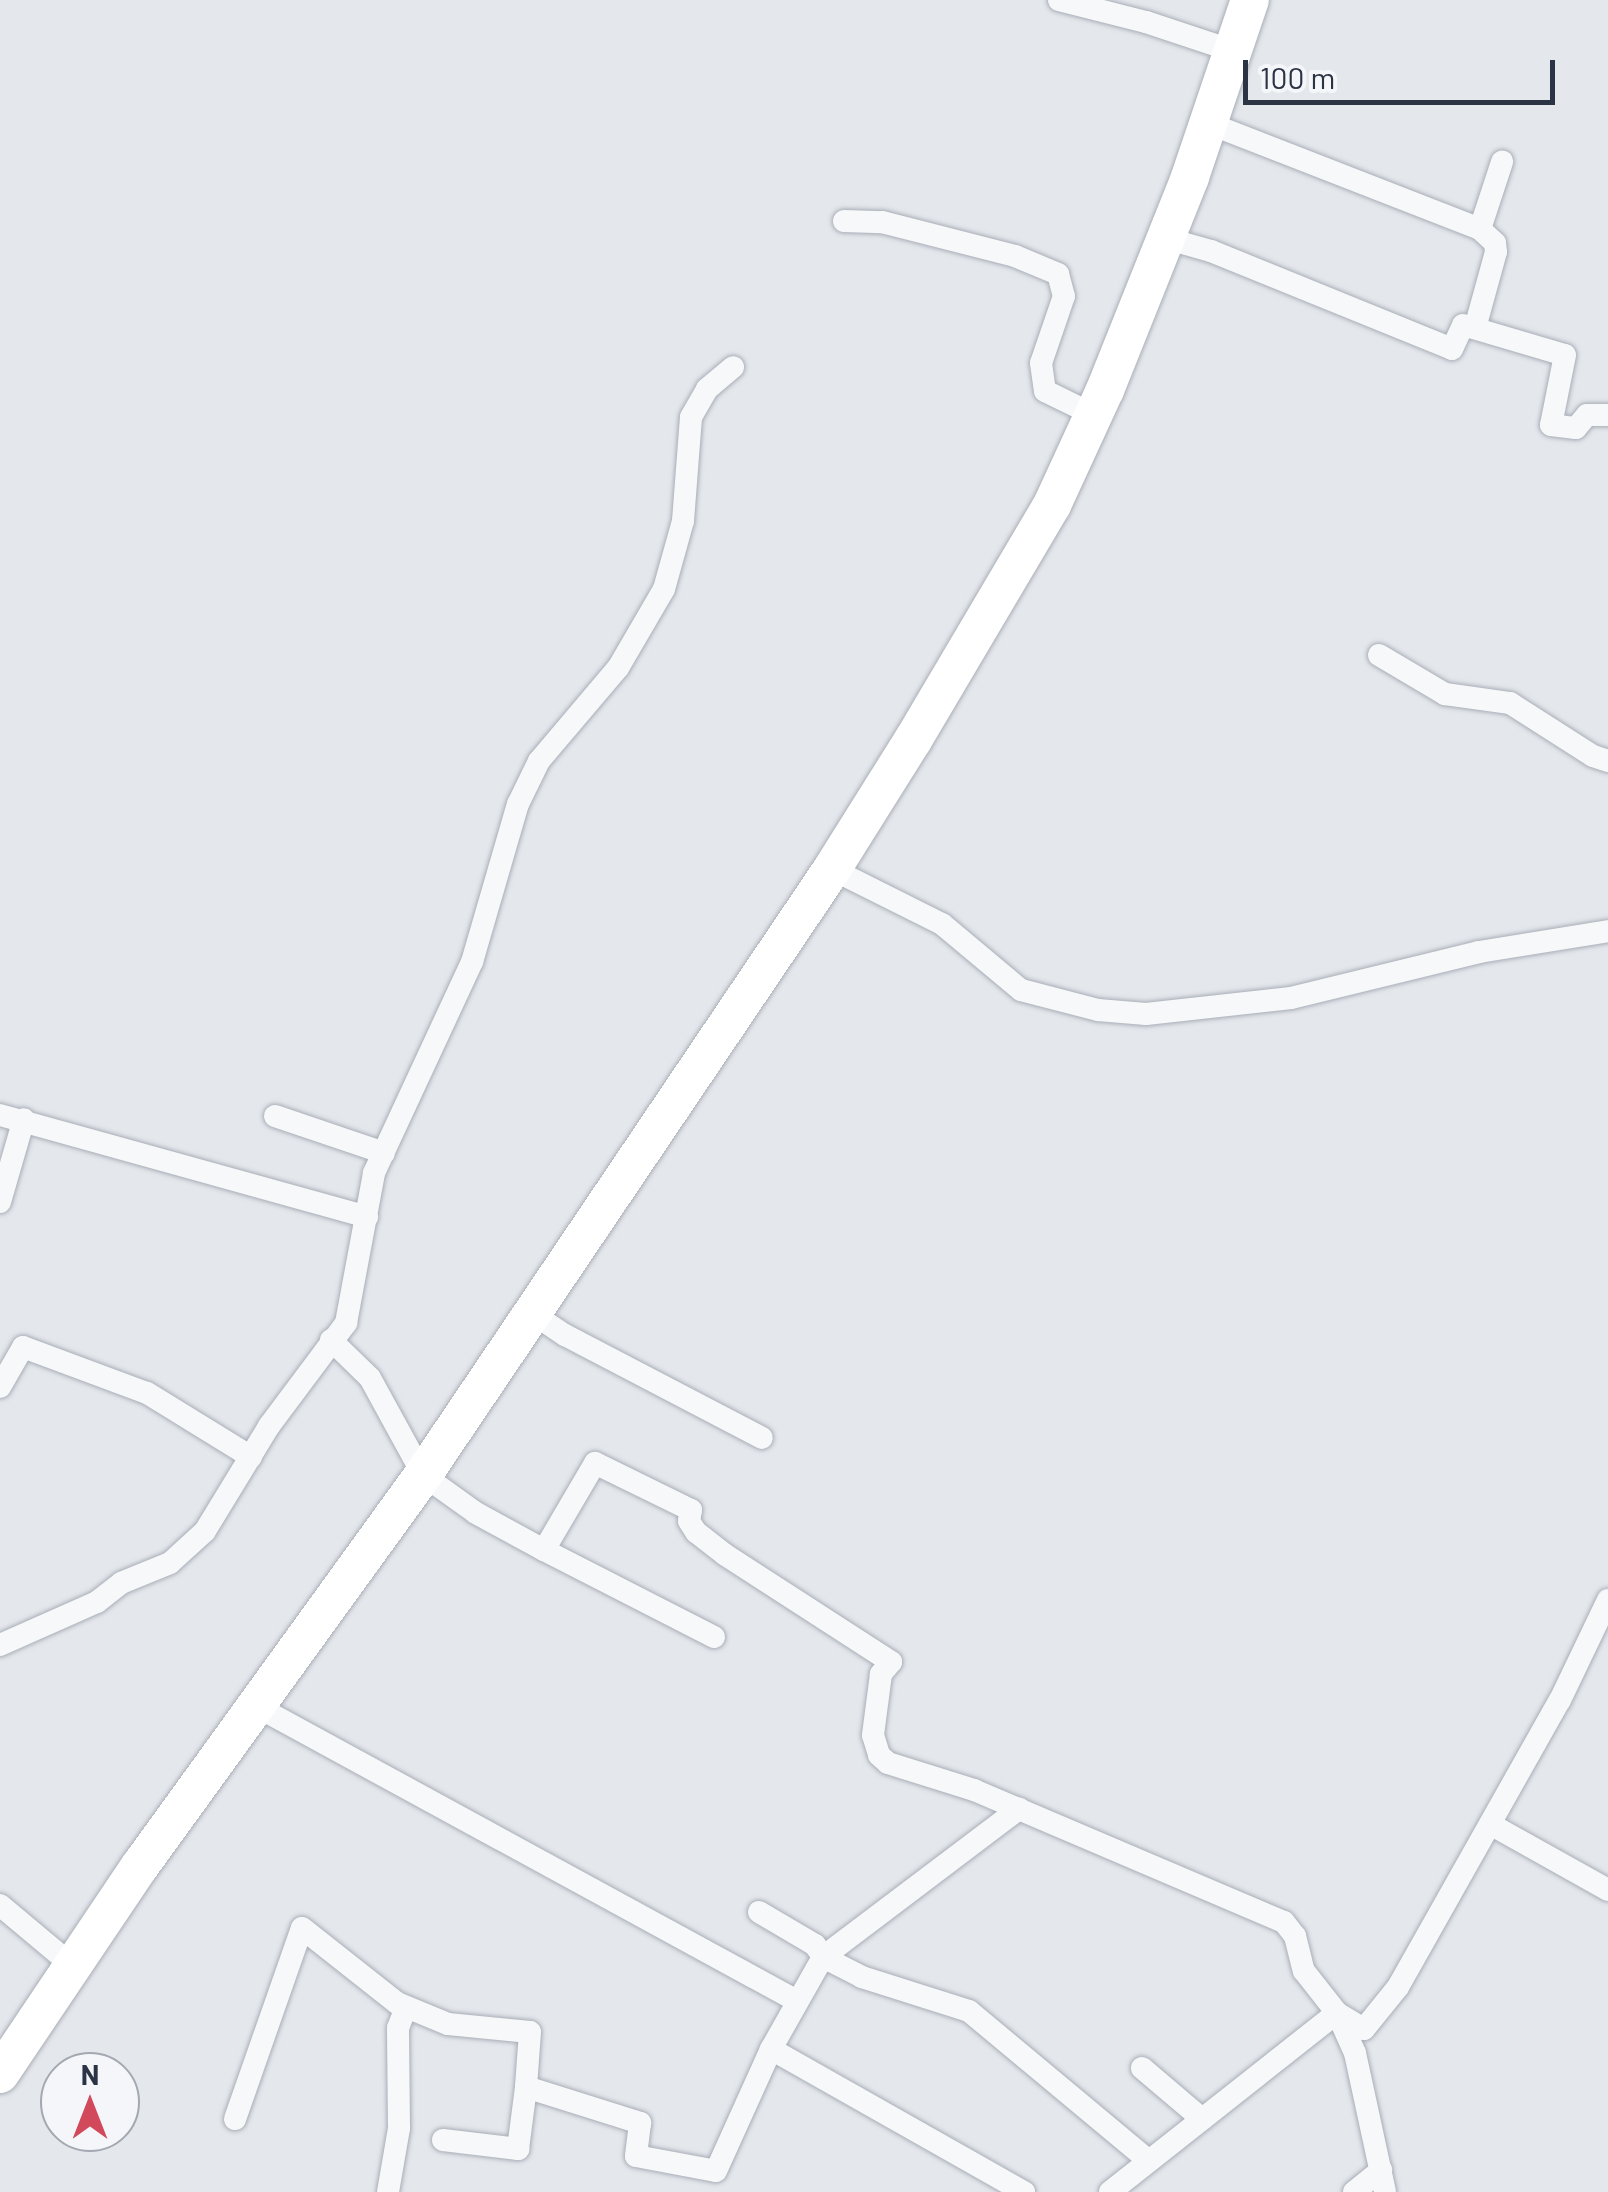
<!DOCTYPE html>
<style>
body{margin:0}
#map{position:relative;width:1608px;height:2192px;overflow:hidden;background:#e4e7ec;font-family:Barlow,sans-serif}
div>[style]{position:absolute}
.roads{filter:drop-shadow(0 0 2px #a9aeb7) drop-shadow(0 0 2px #a9aeb7)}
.minor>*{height:22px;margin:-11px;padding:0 11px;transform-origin:11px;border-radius:11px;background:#f7f8fa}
.trunk>*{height:38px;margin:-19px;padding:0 19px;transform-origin:19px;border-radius:19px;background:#fff}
span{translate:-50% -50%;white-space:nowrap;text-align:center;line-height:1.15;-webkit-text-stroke:8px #f4f6f9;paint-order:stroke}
.north{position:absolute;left:40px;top:2052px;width:100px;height:100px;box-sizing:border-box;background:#f4f6f9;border:2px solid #a4a8b1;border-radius:50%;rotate:0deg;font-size:28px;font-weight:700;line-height:40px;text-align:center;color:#2b3445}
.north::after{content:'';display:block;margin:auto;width:35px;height:45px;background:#d1495b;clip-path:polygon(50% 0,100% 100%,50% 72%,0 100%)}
.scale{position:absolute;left:1243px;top:60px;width:312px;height:45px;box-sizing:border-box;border:5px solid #2b3445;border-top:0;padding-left:12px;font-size:30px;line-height:35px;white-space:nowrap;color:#2b3445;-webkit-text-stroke:8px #f4f6f9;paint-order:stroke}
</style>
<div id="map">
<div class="roads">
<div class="minor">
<div style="left:1059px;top:0;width:90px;rotate:14.2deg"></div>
<div style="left:1146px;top:22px;width:92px;rotate:18.4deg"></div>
<div style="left:1208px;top:123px;width:292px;rotate:21.3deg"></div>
<div style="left:1480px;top:229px;width:71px;rotate:-71.8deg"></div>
<div style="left:844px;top:221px;width:38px;rotate:2deg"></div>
<div style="left:882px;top:222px;width:137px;rotate:14.3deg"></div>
<div style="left:1015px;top:256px;width:47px;rotate:22.7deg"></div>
<div style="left:1058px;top:274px;width:23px;rotate:75deg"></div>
<div style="left:1064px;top:296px;width:71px;rotate:108.9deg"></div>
<div style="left:1041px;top:363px;width:28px;rotate:82deg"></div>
<div style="left:1045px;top:391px;width:55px;rotate:26.1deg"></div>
<div style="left:1165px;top:238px;width:48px;rotate:15.8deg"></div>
<div style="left:1211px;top:251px;width:260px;rotate:22.1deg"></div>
<div style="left:1452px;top:349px;width:26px;rotate:-65deg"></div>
<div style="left:1463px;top:325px;width:106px;rotate:16.4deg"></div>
<div style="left:1565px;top:355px;width:71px;rotate:101.3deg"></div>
<div style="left:1551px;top:425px;width:25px;rotate:7deg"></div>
<div style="left:1576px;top:428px;width:17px;rotate:-50deg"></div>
<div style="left:1587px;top:415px;width:21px"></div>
<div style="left:1475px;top:328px;width:79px;rotate:-74.6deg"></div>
<div style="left:1496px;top:252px;width:9px;rotate:-96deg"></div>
<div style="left:1495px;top:243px;width:21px;rotate:-137deg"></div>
<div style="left:1379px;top:655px;width:77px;rotate:30.6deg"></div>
<div style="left:1445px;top:694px;width:66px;rotate:7.9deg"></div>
<div style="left:1510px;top:703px;width:98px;rotate:32.6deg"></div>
<div style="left:1593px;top:756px;width:16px;rotate:18deg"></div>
<div style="left:832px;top:869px;width:123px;rotate:26.6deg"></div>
<div style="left:942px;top:924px;width:103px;rotate:39.9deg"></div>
<div style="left:1021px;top:990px;width:80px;rotate:14.6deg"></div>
<div style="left:1098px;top:1010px;width:48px;rotate:4.8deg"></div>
<div style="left:1146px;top:1014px;width:146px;rotate:-6.3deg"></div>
<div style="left:1291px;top:998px;width:194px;rotate:-13.7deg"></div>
<div style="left:1479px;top:952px;width:131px;rotate:-9.2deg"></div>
<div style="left:0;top:1115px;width:381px;rotate:15.5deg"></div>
<div style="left:275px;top:1116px;width:115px;rotate:18.7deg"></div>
<div style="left:0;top:1202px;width:86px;rotate:-73.9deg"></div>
<div style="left:532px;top:1313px;width:40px;rotate:34deg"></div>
<div style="left:565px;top:1335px;width:222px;rotate:27.6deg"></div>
<div style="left:331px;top:1340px;width:54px;rotate:44.3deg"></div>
<div style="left:370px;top:1378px;width:111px;rotate:61.3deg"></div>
<div style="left:423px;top:1475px;width:65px;rotate:35.6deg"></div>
<div style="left:476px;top:1513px;width:77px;rotate:28.6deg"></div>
<div style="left:544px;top:1550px;width:191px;rotate:27.1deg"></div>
<div style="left:0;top:1387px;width:46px;rotate:-60.1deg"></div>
<div style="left:23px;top:1347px;width:132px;rotate:20.4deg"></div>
<div style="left:147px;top:1393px;width:122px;rotate:31.6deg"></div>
<div style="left:544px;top:1550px;width:101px;rotate:-59.6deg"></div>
<div style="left:595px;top:1463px;width:107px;rotate:26.1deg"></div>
<div style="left:691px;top:1510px;width:11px;rotate:100deg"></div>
<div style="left:689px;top:1521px;width:13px;rotate:58deg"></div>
<div style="left:696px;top:1532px;width:36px;rotate:38deg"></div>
<div style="left:724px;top:1554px;width:199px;rotate:32.9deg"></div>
<div style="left:891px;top:1662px;width:16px;rotate:130deg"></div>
<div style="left:881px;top:1674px;width:62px;rotate:97.5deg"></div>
<div style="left:873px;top:1735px;width:21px;rotate:73deg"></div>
<div style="left:879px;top:1755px;width:12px;rotate:42deg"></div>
<div style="left:888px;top:1763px;width:90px;rotate:17.4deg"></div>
<div style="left:974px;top:1790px;width:337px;rotate:23.1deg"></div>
<div style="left:1284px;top:1922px;width:18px;rotate:52deg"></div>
<div style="left:1295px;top:1936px;width:36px;rotate:76deg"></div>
<div style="left:1304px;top:1971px;width:53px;rotate:51.8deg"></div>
<div style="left:1337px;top:2013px;width:44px;rotate:65.8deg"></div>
<div style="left:1355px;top:2053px;width:142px;rotate:77.8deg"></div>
<div style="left:0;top:1645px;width:106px;rotate:-23.9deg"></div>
<div style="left:97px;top:1602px;width:31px;rotate:-38deg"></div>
<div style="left:121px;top:1583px;width:53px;rotate:-22.2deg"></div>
<div style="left:170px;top:1563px;width:47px;rotate:-42.4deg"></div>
<div style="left:205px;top:1531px;width:123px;rotate:-58.6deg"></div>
<div style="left:269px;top:1426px;width:129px;rotate:-53.2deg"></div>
<div style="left:346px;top:1323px;width:153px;rotate:-79.4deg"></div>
<div style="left:374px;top:1173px;width:233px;rotate:-65.1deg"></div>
<div style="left:472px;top:962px;width:165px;rotate:-73.8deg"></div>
<div style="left:518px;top:804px;width:48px;rotate:-64deg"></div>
<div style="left:539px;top:761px;width:122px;rotate:-49.7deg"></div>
<div style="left:618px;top:668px;width:91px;rotate:-59.8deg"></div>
<div style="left:664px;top:589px;width:71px;rotate:-74.4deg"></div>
<div style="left:683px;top:521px;width:104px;rotate:-85.6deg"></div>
<div style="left:691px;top:417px;width:32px;rotate:-60deg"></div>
<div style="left:707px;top:389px;width:34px;rotate:-40deg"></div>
<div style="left:256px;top:1706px;width:616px;rotate:28.6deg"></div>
<div style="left:1490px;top:1824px;width:135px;rotate:29.2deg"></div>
<div style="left:0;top:1905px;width:95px;rotate:39.9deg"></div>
<div style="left:759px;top:1912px;width:65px;rotate:30.5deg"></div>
<div style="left:815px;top:1945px;width:14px;rotate:56deg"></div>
<div style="left:823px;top:1957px;width:44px;rotate:27.1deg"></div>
<div style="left:862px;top:1977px;width:112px;rotate:17.6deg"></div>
<div style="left:969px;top:2011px;width:233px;rotate:39.8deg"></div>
<div style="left:1337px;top:2013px;width:31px;rotate:31deg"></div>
<div style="left:1364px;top:2029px;width:54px;rotate:-51deg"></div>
<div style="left:1398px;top:1987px;width:330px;rotate:-60.6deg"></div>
<div style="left:1560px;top:1700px;width:111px;rotate:-64.4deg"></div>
<div style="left:771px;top:2049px;width:291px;rotate:29.5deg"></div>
<div style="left:1142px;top:2068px;width:79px;rotate:40.4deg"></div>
<div style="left:235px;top:2119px;width:202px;rotate:-70.7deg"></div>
<div style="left:302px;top:1928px;width:121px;rotate:38.3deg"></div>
<div style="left:397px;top:2003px;width:55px;rotate:22.4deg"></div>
<div style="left:448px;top:2024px;width:82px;rotate:5.6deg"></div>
<div style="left:530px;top:2032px;width:55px;rotate:94.2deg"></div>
<div style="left:526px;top:2087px;width:120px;rotate:17.5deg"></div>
<div style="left:640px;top:2123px;width:33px;rotate:97deg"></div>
<div style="left:636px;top:2156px;width:81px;rotate:10.6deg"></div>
<div style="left:716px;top:2171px;width:134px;rotate:-65.7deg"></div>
<div style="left:771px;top:2049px;width:106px;rotate:-60.5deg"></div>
<div style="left:823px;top:1957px;width:246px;rotate:-37.1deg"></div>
<div style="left:443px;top:2140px;width:76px;rotate:6.8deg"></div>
<div style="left:518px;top:2149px;width:63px;rotate:-82.6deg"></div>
<div style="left:388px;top:2192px;width:65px;rotate:-80.2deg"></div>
<div style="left:399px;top:2128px;width:100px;rotate:-90.6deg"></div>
<div style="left:398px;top:2028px;width:22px;rotate:-69deg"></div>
<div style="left:1110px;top:2192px;width:289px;rotate:-38.3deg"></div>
<div style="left:1354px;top:2192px;width:35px;rotate:-39deg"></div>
</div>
<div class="trunk">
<div style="left:0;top:2074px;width:251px;rotate:-56.1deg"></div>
<div style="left:140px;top:1866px;width:483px;rotate:-54.1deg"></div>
<div style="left:423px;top:1475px;width:731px;rotate:-55.98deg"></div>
<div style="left:832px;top:869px;width:152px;rotate:-57.9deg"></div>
<div style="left:913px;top:740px;width:273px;rotate:-59.4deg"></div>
<div style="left:1052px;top:505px;width:127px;rotate:-65.3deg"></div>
<div style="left:1105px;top:390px;width:229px;rotate:-68.2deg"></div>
<div style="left:1190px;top:177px;width:187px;rotate:-71.3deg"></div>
</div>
</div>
<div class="north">N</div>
<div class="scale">100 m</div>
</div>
